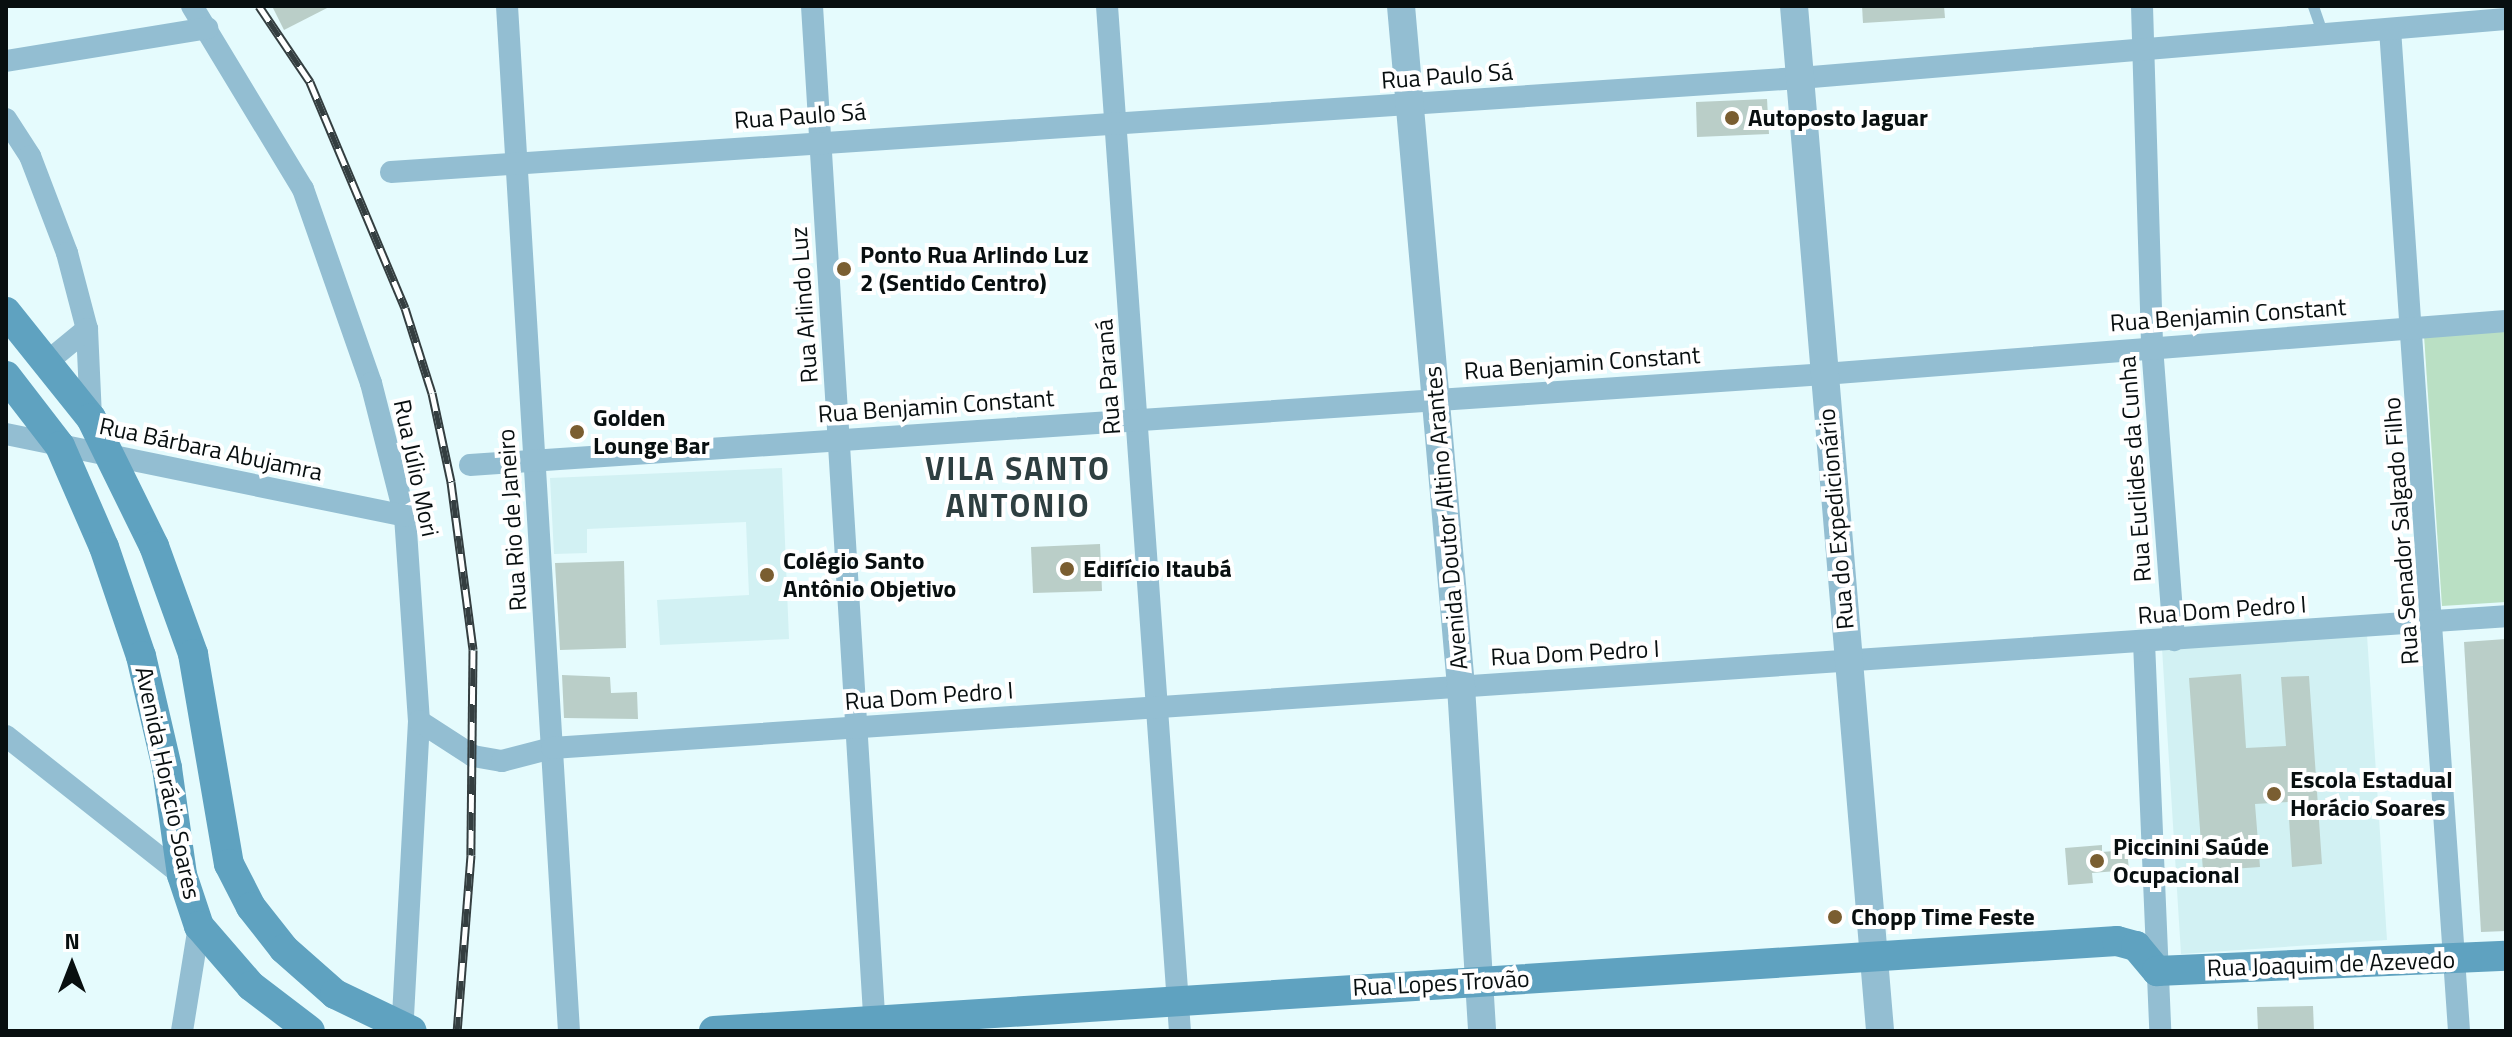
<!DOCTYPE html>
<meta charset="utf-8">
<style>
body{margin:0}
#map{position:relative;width:2512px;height:1037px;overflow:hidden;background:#e5fbfd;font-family:"Titillium Web",sans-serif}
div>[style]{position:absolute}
.built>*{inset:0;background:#d2f1f3}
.green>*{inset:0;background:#bae0c4}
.building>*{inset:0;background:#bacec8}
.service>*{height:11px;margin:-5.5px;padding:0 5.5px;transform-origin:5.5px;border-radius:5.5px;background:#93bed2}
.minor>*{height:22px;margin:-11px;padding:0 11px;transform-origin:11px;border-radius:11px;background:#93bed2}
.tertiary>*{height:28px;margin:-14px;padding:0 14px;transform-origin:14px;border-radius:14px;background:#93bed2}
.secondary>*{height:30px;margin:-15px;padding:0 15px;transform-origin:15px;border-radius:15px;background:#5fa2c0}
.rail>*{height:9px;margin-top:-4.5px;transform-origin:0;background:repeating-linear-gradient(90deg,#fff 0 18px,#343e40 0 36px);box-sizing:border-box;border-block:2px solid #343e40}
.dots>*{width:22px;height:22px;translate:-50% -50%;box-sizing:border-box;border:4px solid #fff;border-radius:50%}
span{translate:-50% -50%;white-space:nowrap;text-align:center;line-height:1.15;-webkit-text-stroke:8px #fff;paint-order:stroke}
.street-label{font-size:24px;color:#080f10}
.poi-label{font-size:24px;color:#080f10;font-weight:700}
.left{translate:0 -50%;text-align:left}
.district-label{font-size:32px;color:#2e3f41;font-weight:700;letter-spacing:2px}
.frame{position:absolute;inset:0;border:8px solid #080f10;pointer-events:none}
.north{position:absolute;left:32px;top:925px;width:80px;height:80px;-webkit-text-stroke:6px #fff;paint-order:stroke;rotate:0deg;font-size:22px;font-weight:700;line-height:32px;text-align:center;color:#080f10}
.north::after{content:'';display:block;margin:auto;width:28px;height:36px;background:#080f10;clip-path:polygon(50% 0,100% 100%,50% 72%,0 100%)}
</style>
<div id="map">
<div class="built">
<div style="clip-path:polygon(782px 468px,789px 639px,660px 645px,657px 600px,749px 595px,746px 522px,587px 529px,587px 553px,554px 554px,550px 478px)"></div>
<div style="clip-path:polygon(2367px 635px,2387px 940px,2181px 954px,2162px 648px)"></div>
</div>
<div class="green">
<div style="clip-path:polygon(2506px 331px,2506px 602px,2442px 606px,2424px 335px)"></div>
</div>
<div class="building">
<div style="clip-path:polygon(272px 6px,331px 6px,284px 30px)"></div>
<div style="clip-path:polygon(1862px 6px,1944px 6px,1945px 18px,1863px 23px)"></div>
<div style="clip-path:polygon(1767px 99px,1769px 134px,1697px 137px,1696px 102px)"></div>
<div style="clip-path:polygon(1100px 544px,1102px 591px,1033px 593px,1031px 547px)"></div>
<div style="clip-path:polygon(624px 561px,626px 648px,560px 650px,555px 563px)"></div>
<div style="clip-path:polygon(2506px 639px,2506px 931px,2481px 932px,2464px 642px)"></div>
<div style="clip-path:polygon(2241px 674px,2246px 748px,2286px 746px,2281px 677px,2309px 676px,2322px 864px,2292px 867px,2288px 802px,2255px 804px,2260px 867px,2203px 871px,2189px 678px)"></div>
<div style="clip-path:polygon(562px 675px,610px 677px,611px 693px,637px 692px,638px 719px,564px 718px)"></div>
<div style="clip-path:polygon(2102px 845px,2102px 852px,2127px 850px,2129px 870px,2092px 873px,2093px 883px,2068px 885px,2065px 848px)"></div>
<div style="clip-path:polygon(2313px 1006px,2314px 1031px,2258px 1031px,2257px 1007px)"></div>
</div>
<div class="service">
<div style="left:2313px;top:6px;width:31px;rotate:71deg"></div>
</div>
<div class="minor">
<div style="left:192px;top:6px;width:214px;rotate:58.8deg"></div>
<div style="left:303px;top:189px;width:206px;rotate:70.7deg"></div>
<div style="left:371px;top:383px;width:137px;rotate:75.7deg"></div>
<div style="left:405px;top:516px;width:205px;rotate:86.1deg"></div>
<div style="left:419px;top:721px;width:310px;rotate:93.1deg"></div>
<div style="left:507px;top:6px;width:1027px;rotate:86.54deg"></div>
<div style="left:812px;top:6px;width:1027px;rotate:86.48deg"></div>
<div style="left:1107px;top:6px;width:1028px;rotate:85.93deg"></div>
<div style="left:2142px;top:6px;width:340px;rotate:88.3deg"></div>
<div style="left:2152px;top:346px;width:295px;rotate:85.7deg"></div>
<div style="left:2390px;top:29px;width:1004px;rotate:86.06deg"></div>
<div style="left:6px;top:61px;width:204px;rotate:-9.3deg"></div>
<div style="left:6px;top:119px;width:44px;rotate:57deg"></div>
<div style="left:30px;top:156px;width:104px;rotate:69.1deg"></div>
<div style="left:67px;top:253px;width:79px;rotate:75.3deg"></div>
<div style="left:87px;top:329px;width:89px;rotate:87.4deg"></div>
<div style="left:391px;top:172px;width:1412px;rotate:-3.82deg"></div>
<div style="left:1800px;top:78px;width:708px;rotate:-4.78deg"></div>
<div style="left:47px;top:362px;width:52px;rotate:-39.5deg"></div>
<div style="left:6px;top:434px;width:407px;rotate:11.6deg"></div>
<div style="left:470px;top:465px;width:1357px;rotate:-3.84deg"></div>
<div style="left:1824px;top:374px;width:684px;rotate:-4.44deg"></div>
<div style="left:2144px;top:642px;width:389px;rotate:87.6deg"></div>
<div style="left:419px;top:721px;width:64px;rotate:32.9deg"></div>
<div style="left:473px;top:756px;width:29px;rotate:10deg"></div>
<div style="left:502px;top:761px;width:52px;rotate:-14.6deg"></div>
<div style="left:552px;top:748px;width:1958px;rotate:-3.86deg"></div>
<div style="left:6px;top:736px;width:224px;rotate:38.3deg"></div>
<div style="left:182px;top:1031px;width:106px;rotate:-80.8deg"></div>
</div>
<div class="tertiary">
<div style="left:1401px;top:6px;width:683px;rotate:84.96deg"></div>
<div style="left:1461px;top:686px;width:346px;rotate:86.5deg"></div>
<div style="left:1794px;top:6px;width:1029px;rotate:85.2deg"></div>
</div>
<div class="secondary">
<div style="left:6px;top:312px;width:136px;rotate:51.3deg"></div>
<div style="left:91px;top:418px;width:143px;rotate:63.8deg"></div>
<div style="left:154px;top:546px;width:115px;rotate:70.1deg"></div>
<div style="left:193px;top:654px;width:213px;rotate:80.3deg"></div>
<div style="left:229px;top:864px;width:48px;rotate:62.9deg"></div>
<div style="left:251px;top:907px;width:53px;rotate:51.8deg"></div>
<div style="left:284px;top:949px;width:68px;rotate:41.4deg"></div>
<div style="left:335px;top:994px;width:85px;rotate:25.7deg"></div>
<div style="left:6px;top:376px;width:88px;rotate:52.4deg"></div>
<div style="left:60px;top:446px;width:110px;rotate:66.5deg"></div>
<div style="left:104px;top:547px;width:115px;rotate:71.3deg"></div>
<div style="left:141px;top:656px;width:115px;rotate:76.9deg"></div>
<div style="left:167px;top:768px;width:108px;rotate:82deg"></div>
<div style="left:182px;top:875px;width:54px;rotate:71.6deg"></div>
<div style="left:199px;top:926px;width:79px;rotate:49.1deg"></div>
<div style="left:251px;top:986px;width:74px;rotate:37.3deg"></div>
<div style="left:714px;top:1031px;width:1406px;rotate:-3.67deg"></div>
<div style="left:2117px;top:941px;width:20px;rotate:15deg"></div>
<div style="left:2136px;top:946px;width:33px;rotate:50deg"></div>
<div style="left:2157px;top:971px;width:349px;rotate:-2.5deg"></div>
</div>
<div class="rail">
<div style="left:259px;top:6px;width:92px;rotate:56.1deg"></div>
<div style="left:310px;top:82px;width:245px;rotate:67.2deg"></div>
<div style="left:405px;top:308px;width:89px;rotate:72.4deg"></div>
<div style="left:432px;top:393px;width:91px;rotate:77.9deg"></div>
<div style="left:451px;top:482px;width:169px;rotate:82.5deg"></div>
<div style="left:473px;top:650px;width:205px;rotate:90.6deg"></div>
<div style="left:471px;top:855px;width:177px;rotate:94.5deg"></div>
</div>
<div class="dots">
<div style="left:1732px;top:118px;background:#7a5e31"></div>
<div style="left:844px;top:269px;background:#7a5e31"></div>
<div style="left:577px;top:432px;background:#7a5e31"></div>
<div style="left:1067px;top:569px;background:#7a5e31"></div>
<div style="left:767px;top:575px;background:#7a5e31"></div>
<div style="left:2274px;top:794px;background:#7a5e31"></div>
<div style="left:2097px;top:861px;background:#7a5e31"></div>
<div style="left:1835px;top:917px;background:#7a5e31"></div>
</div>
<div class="street-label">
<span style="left:1447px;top:76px;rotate:-4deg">Rua Paulo Sá</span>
<span style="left:800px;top:116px;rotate:-4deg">Rua Paulo Sá</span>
<span style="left:804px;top:305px;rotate:-94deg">Rua Arlindo Luz</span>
<span style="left:2228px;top:315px;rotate:-4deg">Rua Benjamin Constant</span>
<span style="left:1582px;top:363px;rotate:-4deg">Rua Benjamin Constant</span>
<span style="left:1108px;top:377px;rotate:-94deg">Rua Paraná</span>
<span style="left:936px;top:406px;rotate:-4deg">Rua Benjamin Constant</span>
<span style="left:211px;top:449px;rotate:12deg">Rua Bárbara Abujamra</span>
<span style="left:416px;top:468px;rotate:78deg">Rua Júlio Mori</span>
<span style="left:2135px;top:469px;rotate:-94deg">Rua Euclides da Cunha</span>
<span style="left:1446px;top:518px;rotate:-95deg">Avenida Doutor Altino Arantes</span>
<span style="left:1836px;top:519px;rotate:-95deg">Rua do Expedicionário</span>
<span style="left:512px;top:520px;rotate:-94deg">Rua Rio de Janeiro</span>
<span style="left:2401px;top:531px;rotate:-94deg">Rua Senador Salgado Filho</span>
<span style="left:2222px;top:610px;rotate:-4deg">Rua Dom Pedro I</span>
<span style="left:1575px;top:653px;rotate:-3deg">Rua Dom Pedro I</span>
<span style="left:929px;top:696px;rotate:-4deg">Rua Dom Pedro I</span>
<span style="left:168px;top:783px;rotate:78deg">Avenida Horácio Soares</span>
<span style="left:2331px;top:964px;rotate:-2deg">Rua Joaquim de Azevedo</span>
<span style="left:1441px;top:983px;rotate:-3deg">Rua Lopes Trovão</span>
</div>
<div class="poi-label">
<span class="left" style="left:1748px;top:118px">Autoposto Jaguar</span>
<span class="left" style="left:860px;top:269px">Ponto Rua Arlindo Luz<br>2 (Sentido Centro)</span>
<span class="left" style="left:593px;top:432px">Golden<br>Lounge Bar</span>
<span class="left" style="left:783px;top:575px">Colégio Santo<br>Antônio Objetivo</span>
<span class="left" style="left:1083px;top:569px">Edifício Itaubá</span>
<span class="left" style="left:2290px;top:794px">Escola Estadual<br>Horácio Soares</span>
<span class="left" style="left:2113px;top:861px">Piccinini Saúde<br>Ocupacional</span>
<span class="left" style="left:1851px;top:917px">Chopp Time Feste</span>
</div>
<div class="district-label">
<span style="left:1018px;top:487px">VILA SANTO<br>ANTONIO</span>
</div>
<div class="frame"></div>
<div class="north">N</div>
</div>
